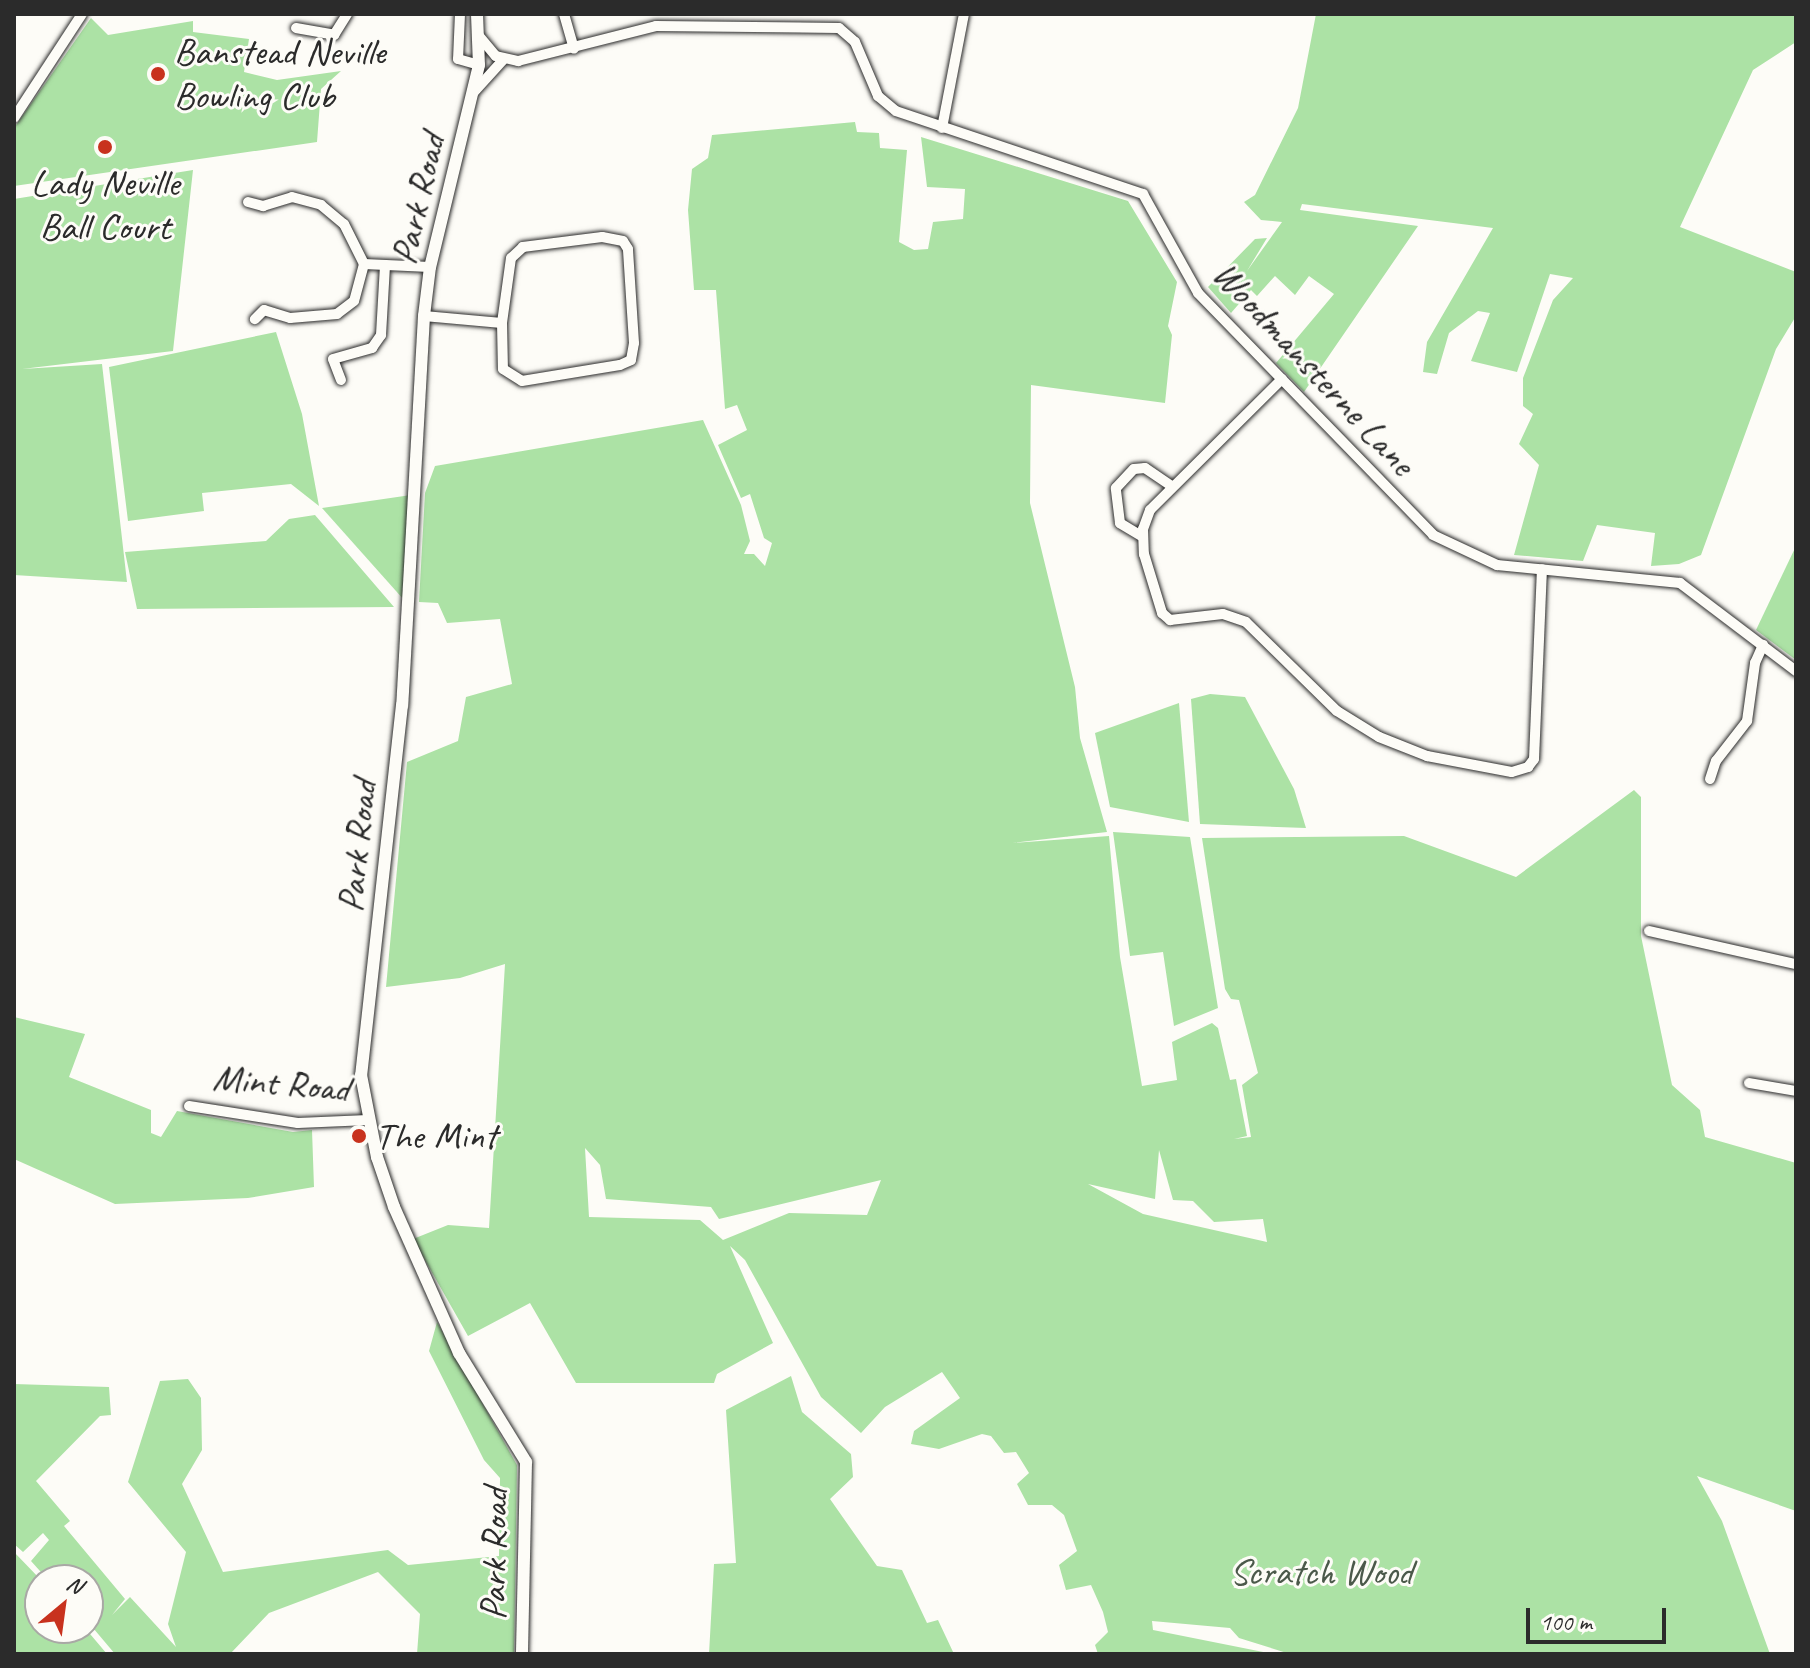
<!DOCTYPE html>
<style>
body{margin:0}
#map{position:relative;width:1810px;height:1668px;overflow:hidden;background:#fdfcf7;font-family:Caveat,sans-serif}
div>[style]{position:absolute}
.green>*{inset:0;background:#ace2a5}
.roads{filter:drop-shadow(0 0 2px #2b2b2b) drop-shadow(0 0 2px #2b2b2b)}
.minor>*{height:10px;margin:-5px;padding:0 5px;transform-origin:5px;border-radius:5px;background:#fdfcf7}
.tertiary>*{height:12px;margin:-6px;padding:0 6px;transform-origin:6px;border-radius:6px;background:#fdfcf7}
.dots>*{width:22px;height:22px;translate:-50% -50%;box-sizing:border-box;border:4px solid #fdfcf7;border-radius:50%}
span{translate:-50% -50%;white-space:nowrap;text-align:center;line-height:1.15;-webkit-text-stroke:6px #fdfcf7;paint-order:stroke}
.poi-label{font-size:38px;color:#2b2b2b}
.left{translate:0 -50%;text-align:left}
.street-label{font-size:38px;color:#2b2b2b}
.park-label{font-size:38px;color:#4b594a}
.frame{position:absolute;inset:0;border:16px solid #2b2b2b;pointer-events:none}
.north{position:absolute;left:24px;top:1564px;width:80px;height:80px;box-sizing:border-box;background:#fdfcf7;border:2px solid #a9a8a5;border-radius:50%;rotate:29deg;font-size:22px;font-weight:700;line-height:32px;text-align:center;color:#2b2b2b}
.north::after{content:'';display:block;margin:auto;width:28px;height:36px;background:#c8321e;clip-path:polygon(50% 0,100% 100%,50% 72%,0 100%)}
.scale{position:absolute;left:1526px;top:1608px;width:140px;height:36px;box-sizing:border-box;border:4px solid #2b2b2b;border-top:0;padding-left:10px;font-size:24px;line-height:28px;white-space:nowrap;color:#2b2b2b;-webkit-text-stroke:6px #fdfcf7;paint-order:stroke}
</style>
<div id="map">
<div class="green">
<div style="clip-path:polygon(1316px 14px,1796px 14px,1796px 42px,1753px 70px,1680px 227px,1796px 272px,1796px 316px,1776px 349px,1701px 555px,1679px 564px,1651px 566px,1655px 533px,1597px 525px,1583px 561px,1514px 555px,1539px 465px,1519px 444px,1533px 414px,1523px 406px,1523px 378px,1553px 300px,1573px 278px,1550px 274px,1517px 372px,1471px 361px,1490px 313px,1478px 311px,1449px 333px,1437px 374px,1423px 372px,1427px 342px,1493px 228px,1302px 204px,1300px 210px,1418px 226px,1304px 392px,1276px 363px,1334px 294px,1309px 276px,1295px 295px,1275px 276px,1257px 296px,1251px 290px,1231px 313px,1208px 287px,1255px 239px,1267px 238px,1247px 271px,1282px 222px,1261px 220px,1244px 202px,1255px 195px,1298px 108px)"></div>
<div style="clip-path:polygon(91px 18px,108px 35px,193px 21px,193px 32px,249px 39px,244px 72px,277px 80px,341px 71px,321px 89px,317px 142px,14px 186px,14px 128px)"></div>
<div style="clip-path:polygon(evenodd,855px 122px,857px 132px,879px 133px,880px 148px,907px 150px,899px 242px,914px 250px,928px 249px,933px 222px,963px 219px,965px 189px,927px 187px,921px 137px,1128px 201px,1177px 282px,1168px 326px,1172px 335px,1165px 403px,1031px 385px,1030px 503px,1075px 687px,1080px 738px,1107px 832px,1012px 843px,1109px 836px,1120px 957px,1142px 1086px,1177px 1080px,1172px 1042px,1212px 1023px,1218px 1028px,1230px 1080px,1236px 1079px,1247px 1136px,1234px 1139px,1251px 1137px,1242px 1085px,1258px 1073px,1239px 1000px,1231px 999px,1225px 989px,1202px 838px,1404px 836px,1516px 877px,1634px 790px,1641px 797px,1641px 936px,1672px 1085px,1700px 1110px,1705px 1137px,1796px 1163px,1796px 1511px,1697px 1476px,1722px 1521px,1770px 1654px,1290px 1654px,1239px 1638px,1230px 1628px,1152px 1621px,1153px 1630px,1273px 1654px,1098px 1654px,1095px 1645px,1108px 1632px,1103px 1612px,1091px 1585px,1066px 1590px,1059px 1565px,1077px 1551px,1064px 1515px,1052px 1505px,1028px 1505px,1017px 1484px,1029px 1473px,1016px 1452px,1004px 1453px,991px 1436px,982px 1434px,939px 1449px,911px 1444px,914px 1431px,960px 1398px,942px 1372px,885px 1407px,861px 1433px,821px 1397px,745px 1260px,730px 1246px,773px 1343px,717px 1374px,714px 1383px,576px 1383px,530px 1303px,468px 1336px,413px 1239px,448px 1225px,489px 1228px,505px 964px,460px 978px,386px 987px,407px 762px,458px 741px,466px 697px,512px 684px,500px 619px,447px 623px,438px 603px,419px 602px,425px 493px,435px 466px,703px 420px,741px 505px,750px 541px,744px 554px,754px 554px,765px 566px,772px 543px,764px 538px,750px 494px,741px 498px,718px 445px,747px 430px,737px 405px,725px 409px,716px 290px,694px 290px,688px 210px,692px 169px,708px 158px,712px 135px,855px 122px,585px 1148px,600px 1165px,606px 1199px,711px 1207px,719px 1219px,881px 1180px,867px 1215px,789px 1213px,723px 1240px,700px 1220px,589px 1217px,585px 1148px,855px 122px,1159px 1150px,1173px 1200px,1193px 1201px,1214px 1222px,1263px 1219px,1267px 1242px,1143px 1214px,1088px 1184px,1155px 1199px,1159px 1150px)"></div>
<div style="clip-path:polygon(193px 170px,173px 351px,22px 369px,102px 364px,127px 582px,14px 575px,14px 199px)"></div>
<div style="clip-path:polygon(276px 332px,302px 414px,319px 506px,291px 484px,202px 493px,204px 511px,128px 521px,109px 367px)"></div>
<div style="clip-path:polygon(411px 495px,404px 600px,322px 508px)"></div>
<div style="clip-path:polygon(315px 515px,394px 607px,137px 609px,125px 552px,266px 541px,289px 519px)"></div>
<div style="clip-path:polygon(1796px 546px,1796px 660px,1756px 630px)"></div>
<div style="clip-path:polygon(1210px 694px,1245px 697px,1294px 789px,1306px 828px,1200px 824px,1191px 699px)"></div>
<div style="clip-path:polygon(1179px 703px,1189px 822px,1110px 807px,1095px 733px)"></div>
<div style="clip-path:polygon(1113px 832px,1190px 837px,1218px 1008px,1174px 1026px,1163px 952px,1130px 956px)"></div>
<div style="clip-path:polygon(14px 1017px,85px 1034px,69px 1077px,151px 1110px,151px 1133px,161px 1137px,177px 1111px,293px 1132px,312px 1130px,314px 1187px,248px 1198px,115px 1204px,14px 1159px)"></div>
<div style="clip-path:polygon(437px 1322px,517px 1465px,514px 1654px,417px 1654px,420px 1614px,378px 1572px,269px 1613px,230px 1654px,115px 1654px,88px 1622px,88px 1580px,48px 1580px,31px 1561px,49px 1540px,43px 1533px,23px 1552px,14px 1544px,14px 1384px,109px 1387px,111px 1415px,100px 1416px,36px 1481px,70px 1521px,64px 1526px,125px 1599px,112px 1615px,130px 1597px,176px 1647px,168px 1624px,186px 1552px,128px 1482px,160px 1381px,188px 1379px,201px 1398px,202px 1450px,182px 1484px,223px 1572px,388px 1550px,408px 1565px,499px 1556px,500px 1478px,484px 1460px,429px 1351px)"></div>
<div style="clip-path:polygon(791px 1376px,802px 1412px,851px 1454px,853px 1477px,830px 1499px,877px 1566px,902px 1570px,927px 1623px,938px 1620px,954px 1654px,709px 1654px,714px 1564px,736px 1563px,726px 1410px)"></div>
<div style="clip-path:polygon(14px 1552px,41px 1580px,40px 1628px,85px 1628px,107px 1654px,14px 1654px)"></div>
</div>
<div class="roads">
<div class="minor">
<div style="left:460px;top:14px;width:45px;rotate:92.5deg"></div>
<div style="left:458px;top:59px;width:22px;rotate:16deg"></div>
<div style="left:564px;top:14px;width:36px;rotate:74deg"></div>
<div style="left:296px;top:28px;width:39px;rotate:10deg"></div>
<div style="left:334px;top:35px;width:25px;rotate:-58deg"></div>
<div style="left:479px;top:36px;width:26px;rotate:50deg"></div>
<div style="left:496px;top:56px;width:23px;rotate:13deg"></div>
<div style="left:518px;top:61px;width:142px;rotate:-14.2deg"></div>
<div style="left:656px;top:26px;width:183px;rotate:0.6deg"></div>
<div style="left:839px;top:28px;width:21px;rotate:41deg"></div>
<div style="left:855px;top:42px;width:59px;rotate:66.9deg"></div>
<div style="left:878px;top:96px;width:23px;rotate:40deg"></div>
<div style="left:896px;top:111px;width:261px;rotate:18.6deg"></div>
<div style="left:1143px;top:194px;width:113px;rotate:60.9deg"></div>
<div style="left:1198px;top:293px;width:337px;rotate:45.8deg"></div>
<div style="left:1433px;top:535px;width:71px;rotate:25.1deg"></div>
<div style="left:1497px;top:565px;width:184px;rotate:5.6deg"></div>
<div style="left:1680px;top:583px;width:146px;rotate:37.2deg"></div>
<div style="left:474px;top:92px;width:43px;rotate:-47.8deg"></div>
<div style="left:14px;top:118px;width:124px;rotate:-56.8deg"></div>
<div style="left:942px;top:128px;width:116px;rotate:-79.1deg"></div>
<div style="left:248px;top:202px;width:16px;rotate:15deg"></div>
<div style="left:263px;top:206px;width:30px;rotate:-17deg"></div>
<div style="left:292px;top:197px;width:30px;rotate:15deg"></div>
<div style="left:321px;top:205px;width:30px;rotate:40deg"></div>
<div style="left:344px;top:224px;width:45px;rotate:63.4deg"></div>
<div style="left:364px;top:264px;width:38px;rotate:105deg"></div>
<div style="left:354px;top:301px;width:21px;rotate:143deg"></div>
<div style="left:337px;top:314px;width:47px;rotate:175.1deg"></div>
<div style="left:290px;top:318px;width:27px;rotate:-163deg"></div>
<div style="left:264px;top:310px;width:13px;rotate:135deg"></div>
<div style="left:364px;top:264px;width:66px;rotate:2.6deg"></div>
<div style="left:424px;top:316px;width:78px;rotate:5.1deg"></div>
<div style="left:502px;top:323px;width:46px;rotate:88.8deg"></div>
<div style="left:503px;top:369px;width:22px;rotate:32deg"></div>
<div style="left:522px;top:381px;width:99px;rotate:-9.3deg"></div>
<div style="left:620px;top:365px;width:12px;rotate:-24deg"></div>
<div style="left:631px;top:360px;width:17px;rotate:-80deg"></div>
<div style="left:634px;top:343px;width:94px;rotate:-93.7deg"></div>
<div style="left:628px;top:249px;width:9px;rotate:-122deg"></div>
<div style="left:623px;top:241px;width:21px;rotate:-169deg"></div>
<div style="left:602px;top:237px;width:80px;rotate:172.8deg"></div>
<div style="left:523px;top:247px;width:16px;rotate:137deg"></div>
<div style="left:511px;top:258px;width:66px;rotate:97.9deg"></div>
<div style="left:1282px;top:379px;width:186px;rotate:135.2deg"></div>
<div style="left:1150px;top:510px;width:20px;rotate:110deg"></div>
<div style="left:1143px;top:529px;width:25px;rotate:88deg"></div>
<div style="left:1144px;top:554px;width:62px;rotate:73deg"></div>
<div style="left:1162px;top:613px;width:11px;rotate:41deg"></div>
<div style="left:1170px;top:620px;width:53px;rotate:-6.5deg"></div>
<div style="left:1223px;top:614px;width:24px;rotate:19deg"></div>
<div style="left:1246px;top:622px;width:127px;rotate:44.4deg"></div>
<div style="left:1337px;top:711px;width:49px;rotate:31.8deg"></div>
<div style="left:1379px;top:737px;width:52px;rotate:21.6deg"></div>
<div style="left:1427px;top:756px;width:86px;rotate:10.7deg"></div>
<div style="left:1512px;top:772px;width:17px;rotate:-17deg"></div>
<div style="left:1528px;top:767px;width:10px;rotate:-53deg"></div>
<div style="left:1534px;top:759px;width:190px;rotate:-87.6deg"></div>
<div style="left:341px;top:380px;width:22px;rotate:-111deg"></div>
<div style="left:333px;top:359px;width:41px;rotate:-15.8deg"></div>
<div style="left:372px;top:348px;width:16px;rotate:-55deg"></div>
<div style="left:381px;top:335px;width:70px;rotate:-86.7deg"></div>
<div style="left:1143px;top:537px;width:27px;rotate:-149deg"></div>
<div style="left:1120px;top:523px;width:35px;rotate:-97deg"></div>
<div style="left:1116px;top:488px;width:26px;rotate:-47deg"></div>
<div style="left:1134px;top:469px;width:11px;rotate:-5deg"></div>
<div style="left:1145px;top:468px;width:30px;rotate:34deg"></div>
<div style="left:1710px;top:779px;width:19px;rotate:-72deg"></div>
<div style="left:1716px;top:761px;width:51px;rotate:-52.2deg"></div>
<div style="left:1747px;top:721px;width:59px;rotate:-82.1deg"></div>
<div style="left:1755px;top:663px;width:20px;rotate:-66deg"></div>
<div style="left:1649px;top:931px;width:151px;rotate:12.7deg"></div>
<div style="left:1749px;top:1083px;width:48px;rotate:9.7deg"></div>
<div style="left:189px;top:1106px;width:110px;rotate:8.9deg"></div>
<div style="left:298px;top:1123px;width:70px;rotate:-2.5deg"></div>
</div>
<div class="tertiary">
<div style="left:477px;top:14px;width:51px;rotate:87.8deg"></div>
<div style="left:479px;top:65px;width:208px;rotate:103.6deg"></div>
<div style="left:430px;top:267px;width:49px;rotate:97deg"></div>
<div style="left:424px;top:316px;width:390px;rotate:93.2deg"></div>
<div style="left:402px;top:705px;width:372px;rotate:96.3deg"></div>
<div style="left:361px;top:1075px;width:84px;rotate:79deg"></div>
<div style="left:377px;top:1157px;width:53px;rotate:71.2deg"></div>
<div style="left:394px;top:1207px;width:160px;rotate:66deg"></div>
<div style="left:459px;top:1353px;width:128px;rotate:58.4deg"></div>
<div style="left:526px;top:1462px;width:192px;rotate:91.2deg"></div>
</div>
</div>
<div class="dots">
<div style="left:158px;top:74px;background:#c8321e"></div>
<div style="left:105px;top:147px;background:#c8321e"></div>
<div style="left:359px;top:1136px;background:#c8321e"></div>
</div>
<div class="poi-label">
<span class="left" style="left:174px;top:74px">Banstead Neville<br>Bowling Club</span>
<span style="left:105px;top:205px">Lady Neville<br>Ball Court</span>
<span class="left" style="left:375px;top:1136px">The Mint</span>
</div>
<div class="street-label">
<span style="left:418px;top:199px;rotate:-77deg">Park Road</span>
<span style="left:1314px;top:368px;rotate:47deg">Woodmansterne Lane</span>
<span style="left:357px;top:846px;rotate:-84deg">Park Road</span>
<span style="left:281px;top:1083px;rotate:5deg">Mint Road</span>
<span style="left:494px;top:1554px;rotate:-89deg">Park Road</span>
</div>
<div class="park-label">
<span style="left:1321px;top:1572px">Scratch Wood</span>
</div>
<div class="frame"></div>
<div class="north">N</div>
<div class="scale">100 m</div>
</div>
